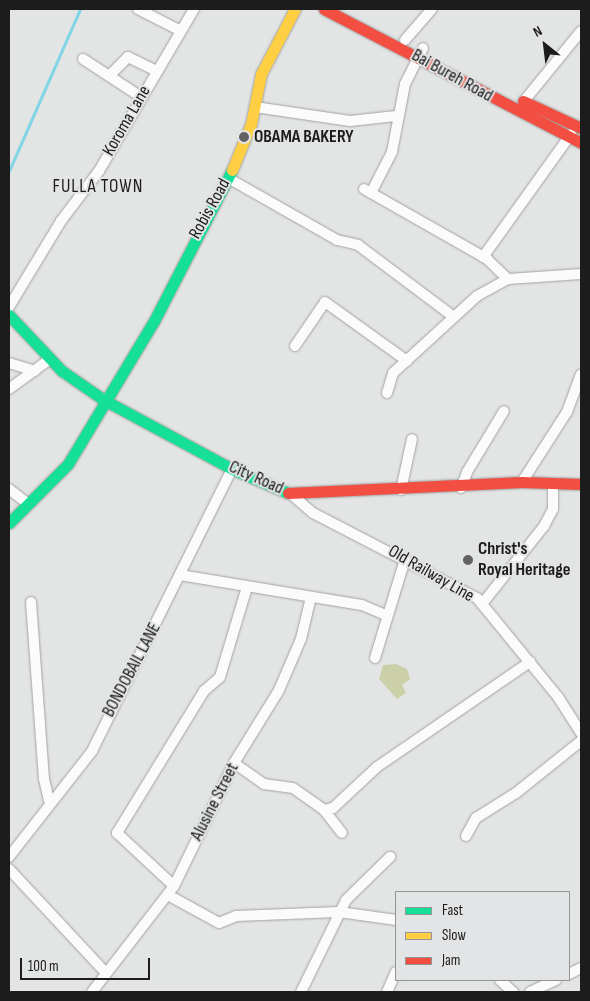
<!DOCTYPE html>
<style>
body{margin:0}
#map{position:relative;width:590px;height:1001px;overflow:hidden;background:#e3e4e4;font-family:"Sofia Sans Condensed",sans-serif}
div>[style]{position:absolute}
.green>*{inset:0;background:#cbd0a9}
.stream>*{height:2.5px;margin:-1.25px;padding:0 1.25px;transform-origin:1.25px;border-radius:1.25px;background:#81d5e5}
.roads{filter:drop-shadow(0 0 1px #a2a2a2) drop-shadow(0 0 1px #a2a2a2)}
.street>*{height:10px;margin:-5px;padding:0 5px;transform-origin:5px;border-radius:5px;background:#fbfbfb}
.fast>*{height:11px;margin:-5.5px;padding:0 5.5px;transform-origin:5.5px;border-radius:5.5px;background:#16e098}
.slow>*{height:11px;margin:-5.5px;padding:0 5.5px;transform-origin:5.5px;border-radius:5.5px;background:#ffcf43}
.jam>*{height:11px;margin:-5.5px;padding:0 5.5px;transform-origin:5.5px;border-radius:5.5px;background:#f24e42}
.dots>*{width:14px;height:14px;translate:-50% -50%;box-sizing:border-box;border:2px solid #e2e4e5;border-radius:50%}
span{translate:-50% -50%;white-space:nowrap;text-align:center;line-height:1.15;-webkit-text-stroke:4px #e2e4e5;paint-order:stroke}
.street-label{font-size:18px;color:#1c1c1d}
.poi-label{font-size:18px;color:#1c1c1d;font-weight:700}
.left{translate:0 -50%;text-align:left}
.neighbourhood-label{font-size:19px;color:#1c1c1d;letter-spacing:1px}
.frame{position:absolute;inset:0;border:10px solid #1c1c1d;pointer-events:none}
.legend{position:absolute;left:395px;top:891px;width:175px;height:90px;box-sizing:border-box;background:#e2e4e5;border:1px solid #939495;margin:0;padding:6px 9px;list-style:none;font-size:15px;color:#1c1c1d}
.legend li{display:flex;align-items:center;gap:10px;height:25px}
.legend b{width:25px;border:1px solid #939495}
.north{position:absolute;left:520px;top:20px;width:50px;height:50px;-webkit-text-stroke:4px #e2e4e5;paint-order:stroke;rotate:331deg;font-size:14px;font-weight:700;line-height:20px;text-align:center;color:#1c1c1d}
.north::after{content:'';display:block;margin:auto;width:18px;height:22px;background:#1c1c1d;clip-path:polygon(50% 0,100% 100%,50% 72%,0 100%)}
.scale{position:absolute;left:20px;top:958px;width:130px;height:22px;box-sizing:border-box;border:2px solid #1c1c1d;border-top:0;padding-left:6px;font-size:15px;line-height:18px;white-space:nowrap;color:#1c1c1d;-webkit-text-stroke:4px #e2e4e5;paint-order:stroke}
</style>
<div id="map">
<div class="green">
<div style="clip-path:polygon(396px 664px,407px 669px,410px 679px,402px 685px,406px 693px,397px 699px,379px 679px,383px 665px)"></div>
</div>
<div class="stream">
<div style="left:9px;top:171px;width:177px;rotate:-66.3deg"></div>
</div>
<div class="roads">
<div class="street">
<div style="left:138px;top:9px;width:48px;rotate:27.1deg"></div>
<div style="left:405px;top:40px;width:41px;rotate:-48.9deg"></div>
<div style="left:83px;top:59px;width:69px;rotate:33.2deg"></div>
<div style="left:109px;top:76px;width:27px;rotate:-45deg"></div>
<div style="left:128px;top:57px;width:32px;rotate:26deg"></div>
<div style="left:524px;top:101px;width:90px;rotate:-50.8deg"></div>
<div style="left:255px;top:107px;width:96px;rotate:8.4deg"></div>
<div style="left:350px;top:121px;width:46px;rotate:-6.2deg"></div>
<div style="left:228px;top:178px;width:125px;rotate:29.6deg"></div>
<div style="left:337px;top:240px;width:22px;rotate:13deg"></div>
<div style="left:358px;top:245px;width:120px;rotate:36.9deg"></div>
<div style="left:364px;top:189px;width:142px;rotate:29.6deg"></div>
<div style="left:487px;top:259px;width:29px;rotate:44deg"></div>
<div style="left:371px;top:193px;width:46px;rotate:-62.9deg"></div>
<div style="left:392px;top:152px;width:69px;rotate:-79.2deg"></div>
<div style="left:405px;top:84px;width:40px;rotate:-63.4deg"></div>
<div style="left:483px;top:257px;width:151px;rotate:-54.4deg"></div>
<div style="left:9px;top:307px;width:100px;rotate:-58.8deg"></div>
<div style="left:61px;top:221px;width:63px;rotate:-52.8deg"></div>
<div style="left:99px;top:171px;width:188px;rotate:-59.6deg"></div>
<div style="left:295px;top:346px;width:53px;rotate:-55.7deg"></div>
<div style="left:325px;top:302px;width:101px;rotate:35.7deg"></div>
<div style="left:9px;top:363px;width:27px;rotate:17deg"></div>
<div style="left:9px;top:389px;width:51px;rotate:-36.2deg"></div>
<div style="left:387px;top:393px;width:21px;rotate:-73deg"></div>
<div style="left:393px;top:373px;width:114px;rotate:-42.5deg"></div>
<div style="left:477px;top:296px;width:35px;rotate:-29deg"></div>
<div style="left:508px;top:279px;width:73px;rotate:-3.9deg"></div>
<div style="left:522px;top:482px;width:83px;rotate:-57.3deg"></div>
<div style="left:567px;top:412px;width:40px;rotate:-69.8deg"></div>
<div style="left:461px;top:488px;width:17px;rotate:-69deg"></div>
<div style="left:467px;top:472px;width:71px;rotate:-58.8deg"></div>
<div style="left:9px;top:489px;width:24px;rotate:38deg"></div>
<div style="left:401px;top:490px;width:52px;rotate:-77.8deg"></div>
<div style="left:291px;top:494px;width:29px;rotate:41deg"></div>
<div style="left:313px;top:513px;width:185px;rotate:27.4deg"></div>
<div style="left:477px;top:598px;width:128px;rotate:50.7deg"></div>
<div style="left:558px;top:697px;width:43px;rotate:57.4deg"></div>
<div style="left:180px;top:575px;width:184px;rotate:9.4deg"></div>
<div style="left:362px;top:605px;width:25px;rotate:23deg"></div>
<div style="left:31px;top:602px;width:177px;rotate:85.8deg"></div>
<div style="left:44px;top:779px;width:22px;rotate:77deg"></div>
<div style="left:482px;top:604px;width:100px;rotate:-51.5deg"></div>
<div style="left:544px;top:526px;width:19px;rotate:-62deg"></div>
<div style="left:553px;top:509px;width:24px;rotate:-90deg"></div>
<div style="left:375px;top:658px;width:103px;rotate:-73.1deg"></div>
<div style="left:234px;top:763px;width:37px;rotate:35deg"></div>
<div style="left:264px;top:784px;width:29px;rotate:8deg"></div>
<div style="left:293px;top:788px;width:38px;rotate:35deg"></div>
<div style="left:324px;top:810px;width:9px;rotate:-13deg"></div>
<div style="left:333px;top:808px;width:60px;rotate:-43deg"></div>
<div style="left:377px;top:767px;width:186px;rotate:-34.5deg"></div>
<div style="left:324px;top:810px;width:29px;rotate:52deg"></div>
<div style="left:466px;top:836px;width:21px;rotate:-61deg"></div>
<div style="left:476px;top:818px;width:47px;rotate:-32deg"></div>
<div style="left:516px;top:793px;width:83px;rotate:-38.7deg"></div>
<div style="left:9px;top:857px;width:135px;rotate:-51.9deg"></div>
<div style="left:92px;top:751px;width:315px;rotate:-63.6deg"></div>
<div style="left:9px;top:869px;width:139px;rotate:47deg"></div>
<div style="left:174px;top:886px;width:78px;rotate:-137.1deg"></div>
<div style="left:117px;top:833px;width:167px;rotate:-58.5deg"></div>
<div style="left:204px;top:691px;width:21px;rotate:-41deg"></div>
<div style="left:220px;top:677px;width:94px;rotate:-73.3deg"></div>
<div style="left:168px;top:895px;width:58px;rotate:28.8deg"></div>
<div style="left:219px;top:923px;width:18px;rotate:-22deg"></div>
<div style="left:236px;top:916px;width:103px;rotate:-2.2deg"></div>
<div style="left:339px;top:912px;width:58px;rotate:8deg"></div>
<div style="left:569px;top:974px;width:13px;rotate:-27deg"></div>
<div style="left:500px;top:980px;width:18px;rotate:43deg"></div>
<div style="left:92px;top:992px;width:134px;rotate:-52.3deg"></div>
<div style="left:174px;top:886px;width:137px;rotate:-64deg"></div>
<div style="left:234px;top:763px;width:86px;rotate:-58.3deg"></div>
<div style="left:279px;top:690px;width:56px;rotate:-66.7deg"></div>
<div style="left:301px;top:639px;width:43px;rotate:-76.6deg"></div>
<div style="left:301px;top:992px;width:102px;rotate:-63.9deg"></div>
<div style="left:346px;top:900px;width:62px;rotate:-44.3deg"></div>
<div style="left:387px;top:992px;width:22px;rotate:-66deg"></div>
<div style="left:530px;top:992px;width:29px;rotate:-25deg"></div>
</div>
<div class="fast">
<div style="left:9px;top:315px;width:77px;rotate:46.6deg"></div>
<div style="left:62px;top:371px;width:51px;rotate:34.6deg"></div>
<div style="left:104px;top:400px;width:145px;rotate:28.3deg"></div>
<div style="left:232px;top:469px;width:61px;rotate:23.2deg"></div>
<div style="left:9px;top:523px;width:83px;rotate:-45deg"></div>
<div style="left:68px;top:464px;width:167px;rotate:-59deg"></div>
<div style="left:154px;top:321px;width:170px;rotate:-62.7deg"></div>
</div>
<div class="slow">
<div style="left:232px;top:170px;width:50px;rotate:-67.6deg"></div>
<div style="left:251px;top:124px;width:51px;rotate:-78.7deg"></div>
<div style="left:261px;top:74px;width:73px;rotate:-62.4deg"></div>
</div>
<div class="jam">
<div style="left:324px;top:9px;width:290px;rotate:27.5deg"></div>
<div style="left:523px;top:101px;width:64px;rotate:25deg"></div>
<div style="left:288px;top:493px;width:234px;rotate:-2.7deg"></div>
<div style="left:522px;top:482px;width:59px;rotate:1.9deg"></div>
</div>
</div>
<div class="dots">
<div style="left:244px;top:137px;background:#626263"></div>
<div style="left:468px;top:560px;background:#626263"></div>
</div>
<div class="street-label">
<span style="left:452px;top:76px;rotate:29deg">Bai Bureh Road</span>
<span style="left:127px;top:121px;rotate:-60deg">Koroma Lane</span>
<span style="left:210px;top:209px;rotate:-61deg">Robis Road</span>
<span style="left:256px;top:478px;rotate:24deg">City Road</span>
<span style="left:431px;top:574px;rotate:30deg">Old Railway Line</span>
<span style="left:132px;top:670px;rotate:-62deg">BONDOBAIL LANE</span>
<span style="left:215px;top:802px;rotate:-63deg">Alusine Street</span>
</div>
<div class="poi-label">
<span class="left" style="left:254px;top:137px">OBAMA BAKERY</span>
<span class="left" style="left:478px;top:560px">Christ's<br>Royal Heritage</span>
</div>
<div class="neighbourhood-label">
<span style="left:98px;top:187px">FULLA TOWN</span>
</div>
<div class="frame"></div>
<ul class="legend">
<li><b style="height:6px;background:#16e098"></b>Fast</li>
<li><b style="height:6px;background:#ffcf43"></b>Slow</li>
<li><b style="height:6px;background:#f24e42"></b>Jam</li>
</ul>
<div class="north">N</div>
<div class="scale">100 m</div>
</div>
